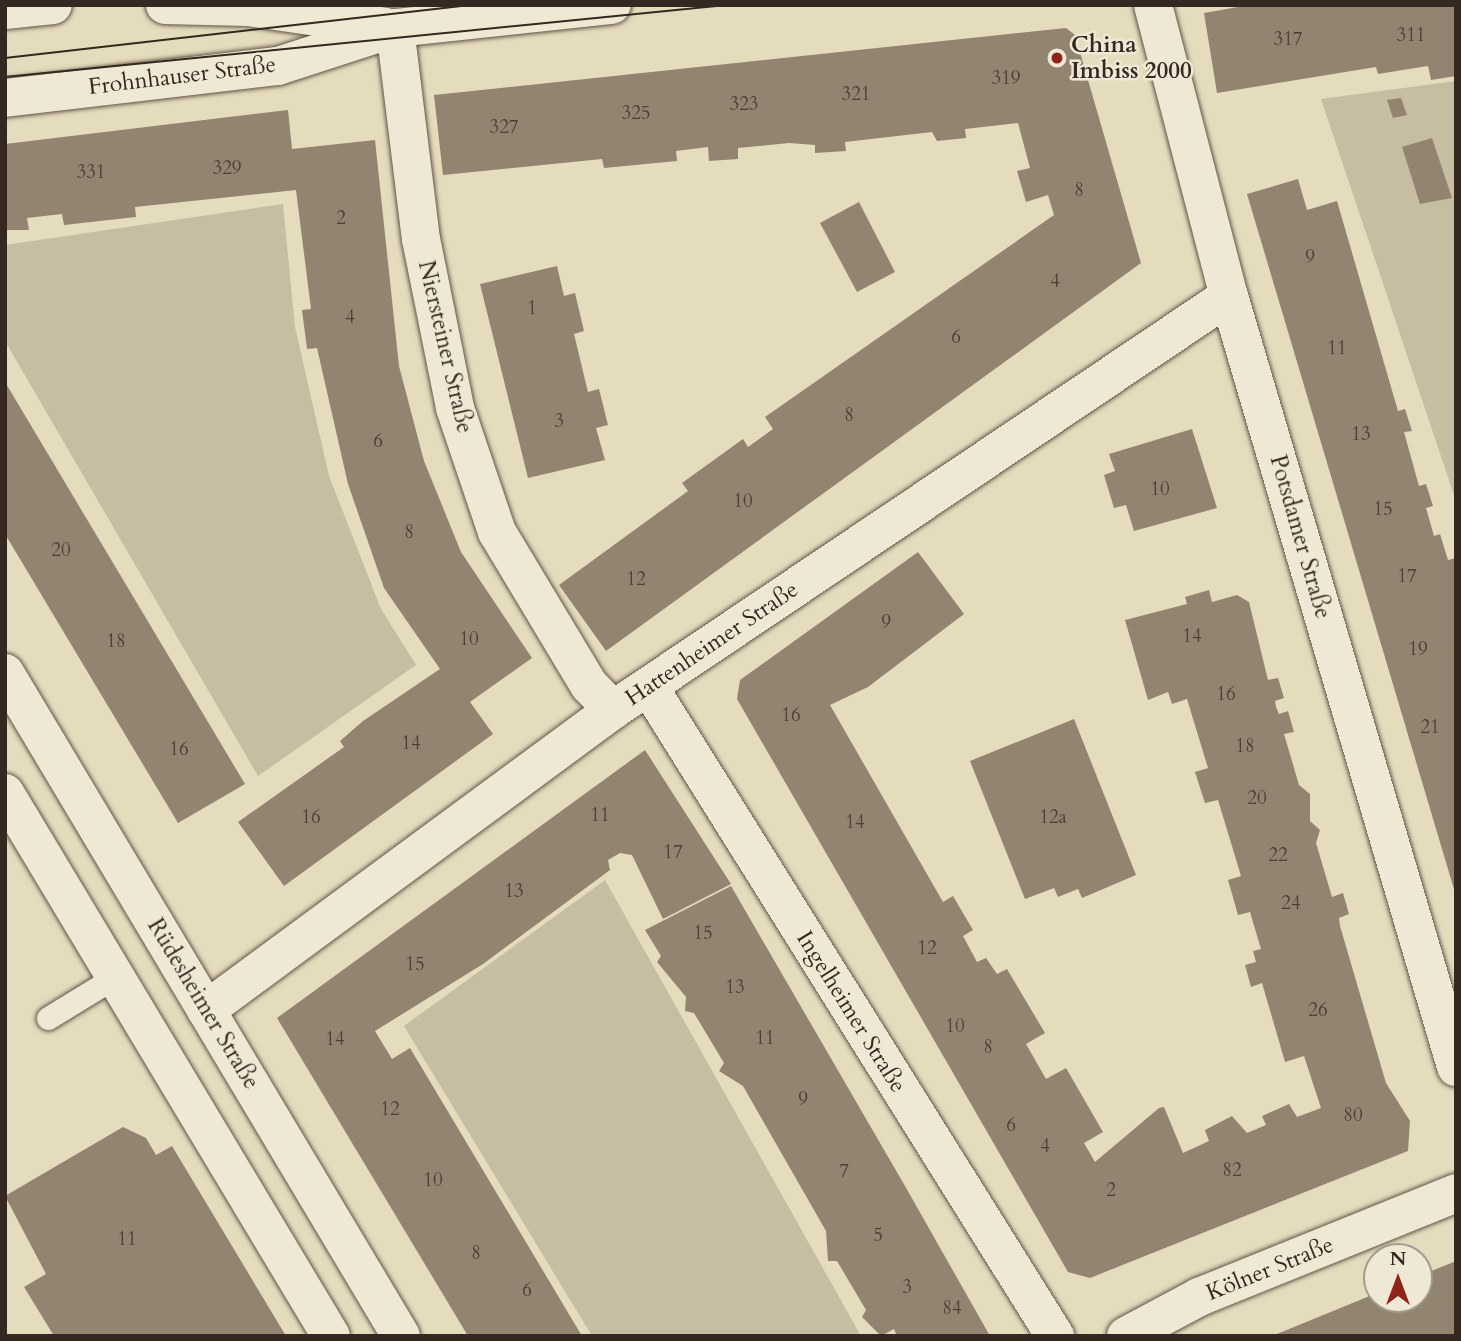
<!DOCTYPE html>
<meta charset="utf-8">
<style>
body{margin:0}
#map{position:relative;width:1461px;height:1341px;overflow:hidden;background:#e5dbbd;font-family:Cardo,serif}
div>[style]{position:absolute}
.green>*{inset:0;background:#c7bda2}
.building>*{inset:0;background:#918572}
.roads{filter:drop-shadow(0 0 2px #615547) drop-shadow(0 0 2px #615547)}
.lane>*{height:23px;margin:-11.5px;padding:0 11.5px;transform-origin:11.5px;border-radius:11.5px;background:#eee8d4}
.street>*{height:38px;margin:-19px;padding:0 19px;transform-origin:19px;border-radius:19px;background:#eee8d4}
.secondary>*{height:38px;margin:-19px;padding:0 19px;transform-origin:19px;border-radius:19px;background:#eee8d4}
.tram>*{height:2px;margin:-1px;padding:0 1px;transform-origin:1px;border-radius:1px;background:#352820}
.dots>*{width:19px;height:19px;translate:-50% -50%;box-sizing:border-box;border:4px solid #eee8d4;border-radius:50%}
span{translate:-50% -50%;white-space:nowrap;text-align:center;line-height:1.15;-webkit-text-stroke:5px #eee8d4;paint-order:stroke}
.number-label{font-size:19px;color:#4c3f34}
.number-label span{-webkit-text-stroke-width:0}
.poi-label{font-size:23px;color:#352820;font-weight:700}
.left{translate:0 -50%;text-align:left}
.street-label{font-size:23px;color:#352820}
.frame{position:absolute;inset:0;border:7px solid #352820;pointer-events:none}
.north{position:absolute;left:1363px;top:1243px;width:70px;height:70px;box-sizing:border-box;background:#eee8d4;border:2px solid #a49b8c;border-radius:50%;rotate:0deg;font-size:19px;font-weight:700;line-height:28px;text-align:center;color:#352820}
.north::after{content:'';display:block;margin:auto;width:24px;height:32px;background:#8f2418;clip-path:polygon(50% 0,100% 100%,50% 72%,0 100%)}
</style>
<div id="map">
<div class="green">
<div style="clip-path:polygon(1456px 81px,1456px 501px,1321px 99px)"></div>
<div style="clip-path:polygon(283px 204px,295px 327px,329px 476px,381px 609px,416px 665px,258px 776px,5px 341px,5px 245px)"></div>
<div style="clip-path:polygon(605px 880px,861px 1336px,592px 1336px,404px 1026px)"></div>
</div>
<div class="building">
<div style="clip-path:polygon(1249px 5px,1456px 5px,1456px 76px,1431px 80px,1428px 66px,1378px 74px,1376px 67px,1217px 93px,1204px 13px)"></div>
<div style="clip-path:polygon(1066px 28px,1075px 35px,1141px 263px,606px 651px,559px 585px,688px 491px,682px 483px,743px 439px,748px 447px,773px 429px,765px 417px,1054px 215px,1048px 195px,1026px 202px,1017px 171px,1030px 168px,1018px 123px,965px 129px,966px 138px,937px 141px,932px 132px,845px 142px,846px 151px,815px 153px,815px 145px,789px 143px,738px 148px,738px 159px,709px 161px,708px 147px,676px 151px,677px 161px,604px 168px,602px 159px,443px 175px,434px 95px)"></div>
<div style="clip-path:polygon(1401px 98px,1407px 115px,1393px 118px,1387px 100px)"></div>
<div style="clip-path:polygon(288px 110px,292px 149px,375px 140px,399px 366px,424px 461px,461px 552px,532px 658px,470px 702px,493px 734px,284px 886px,238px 822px,344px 747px,340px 741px,363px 721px,440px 669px,384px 588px,348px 484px,317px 348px,307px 349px,302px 310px,311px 309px,296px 190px,135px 207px,136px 217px,64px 225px,62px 214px,27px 218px,29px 230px,5px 230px,5px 144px)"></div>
<div style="clip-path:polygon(1432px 138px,1452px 198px,1420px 204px,1402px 147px)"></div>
<div style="clip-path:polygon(1298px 179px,1307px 210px,1337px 201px,1398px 411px,1405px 409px,1412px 431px,1404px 432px,1419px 486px,1426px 484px,1433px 506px,1426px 508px,1434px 536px,1440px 534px,1448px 560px,1456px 558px,1456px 896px,1247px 194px)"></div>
<div style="clip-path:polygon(859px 202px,895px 272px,857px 292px,820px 223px)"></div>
<div style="clip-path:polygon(557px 266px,564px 296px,575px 293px,584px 331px,574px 334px,588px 392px,599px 389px,608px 425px,596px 428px,605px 460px,528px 478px,480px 284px)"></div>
<div style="clip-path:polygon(5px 382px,245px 784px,178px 823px,5px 534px)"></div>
<div style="clip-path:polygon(1192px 429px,1217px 508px,1134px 531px,1126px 505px,1114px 508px,1104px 475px,1115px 471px,1109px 454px)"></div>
<div style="clip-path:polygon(918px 552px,964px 614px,868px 687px,830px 705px,943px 902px,953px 896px,973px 930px,963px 936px,977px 962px,986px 958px,997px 974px,1007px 969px,1045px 1033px,1026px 1044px,1046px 1079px,1066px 1068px,1103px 1132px,1084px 1143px,1095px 1162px,1159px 1108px,1164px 1107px,1183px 1153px,1209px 1141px,1205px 1130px,1232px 1116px,1247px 1133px,1266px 1125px,1262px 1116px,1289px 1104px,1297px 1117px,1321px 1108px,1304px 1056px,1285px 1062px,1262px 983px,1251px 987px,1245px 965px,1256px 962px,1253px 951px,1261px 949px,1250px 912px,1238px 915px,1228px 880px,1241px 876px,1218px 800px,1205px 803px,1195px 772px,1208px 768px,1187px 699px,1172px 704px,1168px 692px,1148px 700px,1125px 620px,1187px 604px,1185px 597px,1209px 590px,1212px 602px,1237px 595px,1249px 602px,1268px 680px,1278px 678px,1284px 698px,1275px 701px,1276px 707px,1279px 714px,1288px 711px,1294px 732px,1284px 734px,1299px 785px,1310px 794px,1310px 821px,1320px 830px,1316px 843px,1332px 897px,1343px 893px,1349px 914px,1339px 918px,1340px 926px,1386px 1083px,1410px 1121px,1408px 1151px,1090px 1278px,1068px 1272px,737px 699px,740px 680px)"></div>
<div style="clip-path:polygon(1074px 719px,1136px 875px,1082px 898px,1078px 889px,1058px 897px,1054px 888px,1025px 899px,970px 761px)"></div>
<div style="clip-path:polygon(645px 750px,731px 884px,663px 919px,632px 855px,620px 853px,608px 860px,610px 870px,483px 964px,375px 1031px,392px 1059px,410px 1048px,582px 1336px,468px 1336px,277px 1018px)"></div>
<div style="clip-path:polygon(731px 886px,905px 1186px,990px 1336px,897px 1336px,894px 1329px,881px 1336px,862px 1317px,866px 1310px,837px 1261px,828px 1261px,826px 1231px,743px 1086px,719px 1071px,724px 1063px,694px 1013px,685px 1011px,686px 997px,657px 962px,661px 956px,645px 930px)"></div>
<div style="clip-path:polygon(123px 1127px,146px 1138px,156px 1155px,172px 1146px,286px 1336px,54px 1336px,24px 1287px,46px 1274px,5px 1196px)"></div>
<div style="clip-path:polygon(1456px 1261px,1456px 1336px,1272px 1336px,1377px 1293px,1377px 1299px,1419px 1299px,1419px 1276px)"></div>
</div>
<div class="roads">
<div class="lane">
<div style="left:48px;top:1018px;width:79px;rotate:-31.5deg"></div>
</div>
<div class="street">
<div style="left:1153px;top:5px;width:301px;rotate:75.4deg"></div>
<div style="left:1229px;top:296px;width:804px;rotate:73.59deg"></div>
<div style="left:395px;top:28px;width:213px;rotate:83deg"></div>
<div style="left:421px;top:239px;width:172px;rotate:78.6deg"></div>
<div style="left:455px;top:408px;width:131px;rotate:71.3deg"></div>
<div style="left:497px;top:532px;width:179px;rotate:59deg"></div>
<div style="left:589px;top:685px;width:35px;rotate:46deg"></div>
<div style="left:649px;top:687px;width:766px;rotate:57.97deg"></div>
<div style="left:206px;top:1010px;width:506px;rotate:-36.39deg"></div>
<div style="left:613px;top:710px;width:742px;rotate:-33.9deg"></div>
<div style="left:1126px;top:1336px;width:83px;rotate:-28.1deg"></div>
<div style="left:1199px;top:1297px;width:277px;rotate:-22deg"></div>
</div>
<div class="secondary">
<div style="left:165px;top:5px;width:83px;rotate:1.4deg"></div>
<div style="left:248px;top:7px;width:139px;rotate:8.2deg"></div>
<div style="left:5px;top:10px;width:48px;rotate:-5.9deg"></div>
<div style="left:5px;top:98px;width:275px;rotate:-6.7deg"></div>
<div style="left:278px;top:66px;width:123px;rotate:-18deg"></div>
<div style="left:395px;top:28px;width:218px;rotate:-6.1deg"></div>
<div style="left:5px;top:673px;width:772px;rotate:59.15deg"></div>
<div style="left:5px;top:793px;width:633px;rotate:59.02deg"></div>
</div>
</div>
<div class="tram">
<div style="left:5px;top:58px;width:466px;rotate:-6.5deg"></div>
<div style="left:5px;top:77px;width:725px;rotate:-5.7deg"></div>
</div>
<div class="dots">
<div style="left:1057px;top:58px;background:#8f2418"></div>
</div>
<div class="number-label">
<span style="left:1411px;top:36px">311</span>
<span style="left:1288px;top:40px">317</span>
<span style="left:1006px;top:79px">319</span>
<span style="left:856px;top:95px">321</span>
<span style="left:744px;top:105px">323</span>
<span style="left:636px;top:114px">325</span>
<span style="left:504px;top:128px">327</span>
<span style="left:227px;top:169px">329</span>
<span style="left:91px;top:173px">331</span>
<span style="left:1079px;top:191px">8</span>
<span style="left:341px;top:219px">2</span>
<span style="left:1310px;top:258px">9</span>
<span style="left:1055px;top:282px">4</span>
<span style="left:532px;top:309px">1</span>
<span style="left:350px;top:318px">4</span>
<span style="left:956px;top:338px">6</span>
<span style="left:1337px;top:349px">11</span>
<span style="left:849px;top:416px">8</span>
<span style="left:559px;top:422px">3</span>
<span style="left:1361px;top:435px">13</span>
<span style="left:378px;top:442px">6</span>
<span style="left:1160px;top:490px">10</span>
<span style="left:743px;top:502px">10</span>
<span style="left:1383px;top:510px">15</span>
<span style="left:409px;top:533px">8</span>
<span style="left:61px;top:551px">20</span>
<span style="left:1407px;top:577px">17</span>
<span style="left:636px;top:580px">12</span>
<span style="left:886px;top:623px">9</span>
<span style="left:1192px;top:637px">14</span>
<span style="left:469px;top:640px">10</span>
<span style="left:116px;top:642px">18</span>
<span style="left:1418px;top:650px">19</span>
<span style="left:1226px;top:695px">16</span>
<span style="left:791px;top:716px">16</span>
<span style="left:1430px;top:728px">21</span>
<span style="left:411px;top:744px">14</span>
<span style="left:1245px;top:747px">18</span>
<span style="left:179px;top:750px">16</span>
<span style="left:1257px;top:799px">20</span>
<span style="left:600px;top:816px">11</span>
<span style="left:311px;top:818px">16</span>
<span style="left:1053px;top:818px">12a</span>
<span style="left:855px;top:823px">14</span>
<span style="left:673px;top:853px">17</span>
<span style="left:1278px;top:856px">22</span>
<span style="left:514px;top:892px">13</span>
<span style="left:1291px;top:904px">24</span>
<span style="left:703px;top:934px">15</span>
<span style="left:927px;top:949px">12</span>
<span style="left:415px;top:965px">15</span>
<span style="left:735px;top:988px">13</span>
<span style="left:1318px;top:1011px">26</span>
<span style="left:955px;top:1027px">10</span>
<span style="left:765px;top:1039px">11</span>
<span style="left:335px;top:1040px">14</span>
<span style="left:988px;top:1048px">8</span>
<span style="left:803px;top:1100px">9</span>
<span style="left:390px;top:1110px">12</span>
<span style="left:1353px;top:1116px">80</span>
<span style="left:1011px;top:1126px">6</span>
<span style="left:1045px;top:1147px">4</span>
<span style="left:1232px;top:1171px">82</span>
<span style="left:844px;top:1172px">7</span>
<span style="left:433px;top:1181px">10</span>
<span style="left:1111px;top:1191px">2</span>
<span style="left:878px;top:1236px">5</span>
<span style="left:127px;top:1240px">11</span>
<span style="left:476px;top:1254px">8</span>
<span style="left:907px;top:1288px">3</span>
<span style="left:527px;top:1291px">6</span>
<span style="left:952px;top:1309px">84</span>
</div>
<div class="poi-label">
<span class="left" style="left:1071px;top:58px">China<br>Imbiss 2000</span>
</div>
<div class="street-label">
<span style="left:182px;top:76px;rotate:-7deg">Frohnhauser Straße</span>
<span style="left:445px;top:347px;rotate:77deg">Niersteiner Straße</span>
<span style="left:1300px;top:537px;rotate:74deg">Potsdamer Straße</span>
<span style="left:712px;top:644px;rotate:-34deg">Hattenheimer Straße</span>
<span style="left:203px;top:1004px;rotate:59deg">Rüdesheimer Straße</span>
<span style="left:851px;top:1012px;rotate:58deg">Ingelheimer Straße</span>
<span style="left:1270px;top:1269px;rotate:-22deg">Kölner Straße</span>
</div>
<div class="frame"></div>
<div class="north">N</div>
</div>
